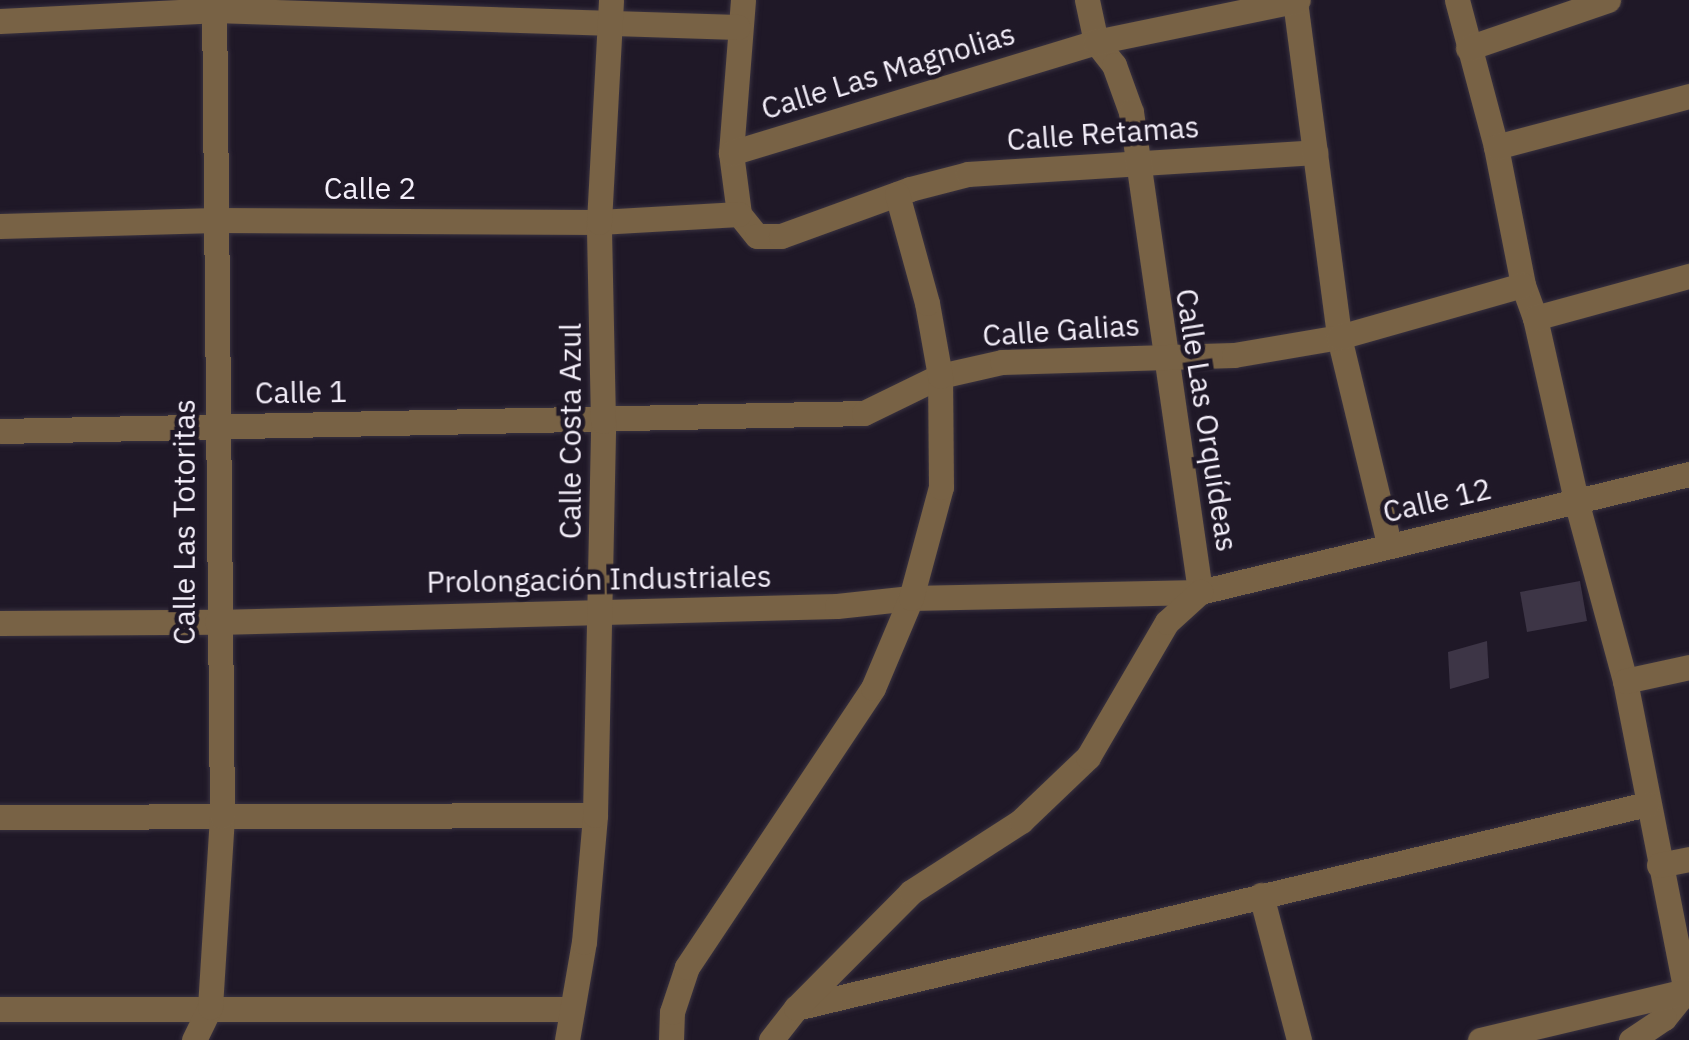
<!DOCTYPE html>
<meta charset="utf-8">
<style>
body{margin:0}
#map{position:relative;width:1689px;height:1040px;overflow:hidden;background:#1f1827;font-family:"IBM Plex Sans",sans-serif}
div>[style]{position:absolute}
.building>*{inset:0;background:#3d3546}
.roads{filter:drop-shadow(0 0 2px #393240) drop-shadow(0 0 2px #393240)}
.minor>*{height:25px;margin:-12.5px;padding:0 12.5px;transform-origin:12.5px;border-radius:12.5px;background:#786245}
span{translate:-50% -50%;white-space:nowrap;text-align:center;line-height:1.15;-webkit-text-stroke:9px #1f1827;paint-order:stroke}
.street-label{font-size:30px;color:#f4effa}
</style>
<div id="map">
<div class="building">
<div style="clip-path:polygon(1580px 581px,1587px 621px,1527px 632px,1520px 592px)"></div>
<div style="clip-path:polygon(1487px 641px,1489px 678px,1450px 689px,1448px 652px)"></div>
</div>
<div class="roads">
<div class="minor">
<div style="left:743px;top:0;width:153px;rotate:94.5deg"></div>
<div style="left:731px;top:153px;width:62px;rotate:82.5deg"></div>
<div style="left:739px;top:214px;width:28px;rotate:51deg"></div>
<div style="left:757px;top:236px;width:24px"></div>
<div style="left:781px;top:236px;width:137px;rotate:-20deg"></div>
<div style="left:910px;top:189px;width:60px;rotate:-14.5deg"></div>
<div style="left:968px;top:174px;width:348px;rotate:-3.6deg"></div>
<div style="left:1087px;top:0;width:43px;rotate:77.9deg"></div>
<div style="left:1096px;top:42px;width:29px;rotate:52deg"></div>
<div style="left:1114px;top:65px;width:50px;rotate:70.1deg"></div>
<div style="left:1131px;top:112px;width:485px;rotate:81.8deg"></div>
<div style="left:1457px;top:0;width:152px;rotate:75.1deg"></div>
<div style="left:1496px;top:147px;width:141px;rotate:78.9deg"></div>
<div style="left:1523px;top:285px;width:35px;rotate:70deg"></div>
<div style="left:1535px;top:318px;width:191px;rotate:77.3deg"></div>
<div style="left:1577px;top:504px;width:183px;rotate:74.8deg"></div>
<div style="left:1625px;top:681px;width:316px;rotate:78.9deg"></div>
<div style="left:1686px;top:991px;width:35px;rotate:129deg"></div>
<div style="left:1664px;top:1018px;width:40px;rotate:146deg"></div>
<div style="left:1295px;top:1px;width:339px;rotate:82.5deg"></div>
<div style="left:1339px;top:337px;width:213px;rotate:76.4deg"></div>
<div style="left:0;top:21px;width:214px;rotate:-2.9deg"></div>
<div style="left:214px;top:10px;width:524px;rotate:1.86deg"></div>
<div style="left:1468px;top:48px;width:148px;rotate:-18.9deg"></div>
<div style="left:1496px;top:147px;width:200px;rotate:-14.8deg"></div>
<div style="left:731px;top:153px;width:382px;rotate:-16.9deg"></div>
<div style="left:1096px;top:42px;width:206px;rotate:-11.7deg"></div>
<div style="left:0;top:226px;width:216px;rotate:-1.6deg"></div>
<div style="left:216px;top:220px;width:383px;rotate:0.3deg"></div>
<div style="left:599px;top:222px;width:140px;rotate:-3.3deg"></div>
<div style="left:1535px;top:318px;width:160px;rotate:-15.3deg"></div>
<div style="left:0;top:431px;width:864px;rotate:-1.19deg"></div>
<div style="left:864px;top:413px;width:85px;rotate:-26deg"></div>
<div style="left:940px;top:376px;width:64px;rotate:-12.7deg"></div>
<div style="left:1002px;top:362px;width:232px;rotate:-1.7deg"></div>
<div style="left:1234px;top:355px;width:107px;rotate:-9.7deg"></div>
<div style="left:1339px;top:337px;width:191px;rotate:-15.8deg"></div>
<div style="left:0;top:623px;width:217px;rotate:-0.3deg"></div>
<div style="left:217px;top:622px;width:620px;rotate:-1.48deg"></div>
<div style="left:837px;top:606px;width:74px;rotate:-6.2deg"></div>
<div style="left:911px;top:598px;width:289px;rotate:-1.2deg"></div>
<div style="left:1200px;top:592px;width:503px;rotate:-13.57deg"></div>
<div style="left:1625px;top:681px;width:66px;rotate:-12.3deg"></div>
<div style="left:0;top:817px;width:595px;rotate:-0.19deg"></div>
<div style="left:1659px;top:865px;width:31px;rotate:-11deg"></div>
<div style="left:1261px;top:895px;width:150px;rotate:75.3deg"></div>
<div style="left:796px;top:1008px;width:875px;rotate:-13.48deg"></div>
<div style="left:0;top:1009px;width:572px"></div>
<div style="left:194px;top:1040px;width:37px;rotate:-64deg"></div>
<div style="left:210px;top:1007px;width:191px;rotate:-86.4deg"></div>
<div style="left:222px;top:816px;width:816px;rotate:-90.56deg"></div>
<div style="left:567px;top:1040px;width:99px;rotate:-80.2deg"></div>
<div style="left:584px;top:942px;width:127px;rotate:-85deg"></div>
<div style="left:595px;top:815px;width:394px;rotate:-88.8deg"></div>
<div style="left:603px;top:421px;width:199px;rotate:-91.2deg"></div>
<div style="left:599px;top:222px;width:222px;rotate:-86.9deg"></div>
<div style="left:671px;top:1040px;width:28px;rotate:-88deg"></div>
<div style="left:672px;top:1012px;width:47px;rotate:-71.6deg"></div>
<div style="left:687px;top:967px;width:335px;rotate:-56.3deg"></div>
<div style="left:873px;top:688px;width:98px;rotate:-67.1deg"></div>
<div style="left:911px;top:598px;width:115px;rotate:-74.9deg"></div>
<div style="left:941px;top:487px;width:111px;rotate:-90.5deg"></div>
<div style="left:940px;top:376px;width:74px;rotate:-100.1deg"></div>
<div style="left:927px;top:303px;width:113px;rotate:-105.4deg"></div>
<div style="left:771px;top:1040px;width:41px;rotate:-52deg"></div>
<div style="left:796px;top:1008px;width:163px;rotate:-45.2deg"></div>
<div style="left:911px;top:892px;width:131px;rotate:-32.8deg"></div>
<div style="left:1021px;top:821px;width:93px;rotate:-43.7deg"></div>
<div style="left:1088px;top:757px;width:156px;rotate:-59.7deg"></div>
<div style="left:1167px;top:622px;width:45px;rotate:-42.3deg"></div>
<div style="left:1480px;top:1040px;width:212px;rotate:-13.4deg"></div>
</div>
</div>
<div class="street-label">
<span style="left:888px;top:71px;rotate:-17deg">Calle Las Magnolias</span>
<span style="left:1103px;top:133px;rotate:-4deg">Calle Retamas</span>
<span style="left:370px;top:188px">Calle 2</span>
<span style="left:1061px;top:330px;rotate:-4deg">Calle Galias</span>
<span style="left:301px;top:392px;rotate:-1deg">Calle 1</span>
<span style="left:1207px;top:420px;rotate:81deg">Calle Las Orquídeas</span>
<span style="left:570px;top:431px;rotate:-90deg">Calle Costa Azul</span>
<span style="left:1437px;top:500px;rotate:-13deg">Calle 12</span>
<span style="left:184px;top:522px;rotate:-90deg">Calle Las Totoritas</span>
<span style="left:599px;top:579px;rotate:-1deg">Prolongación Industriales</span>
</div>
</div>
